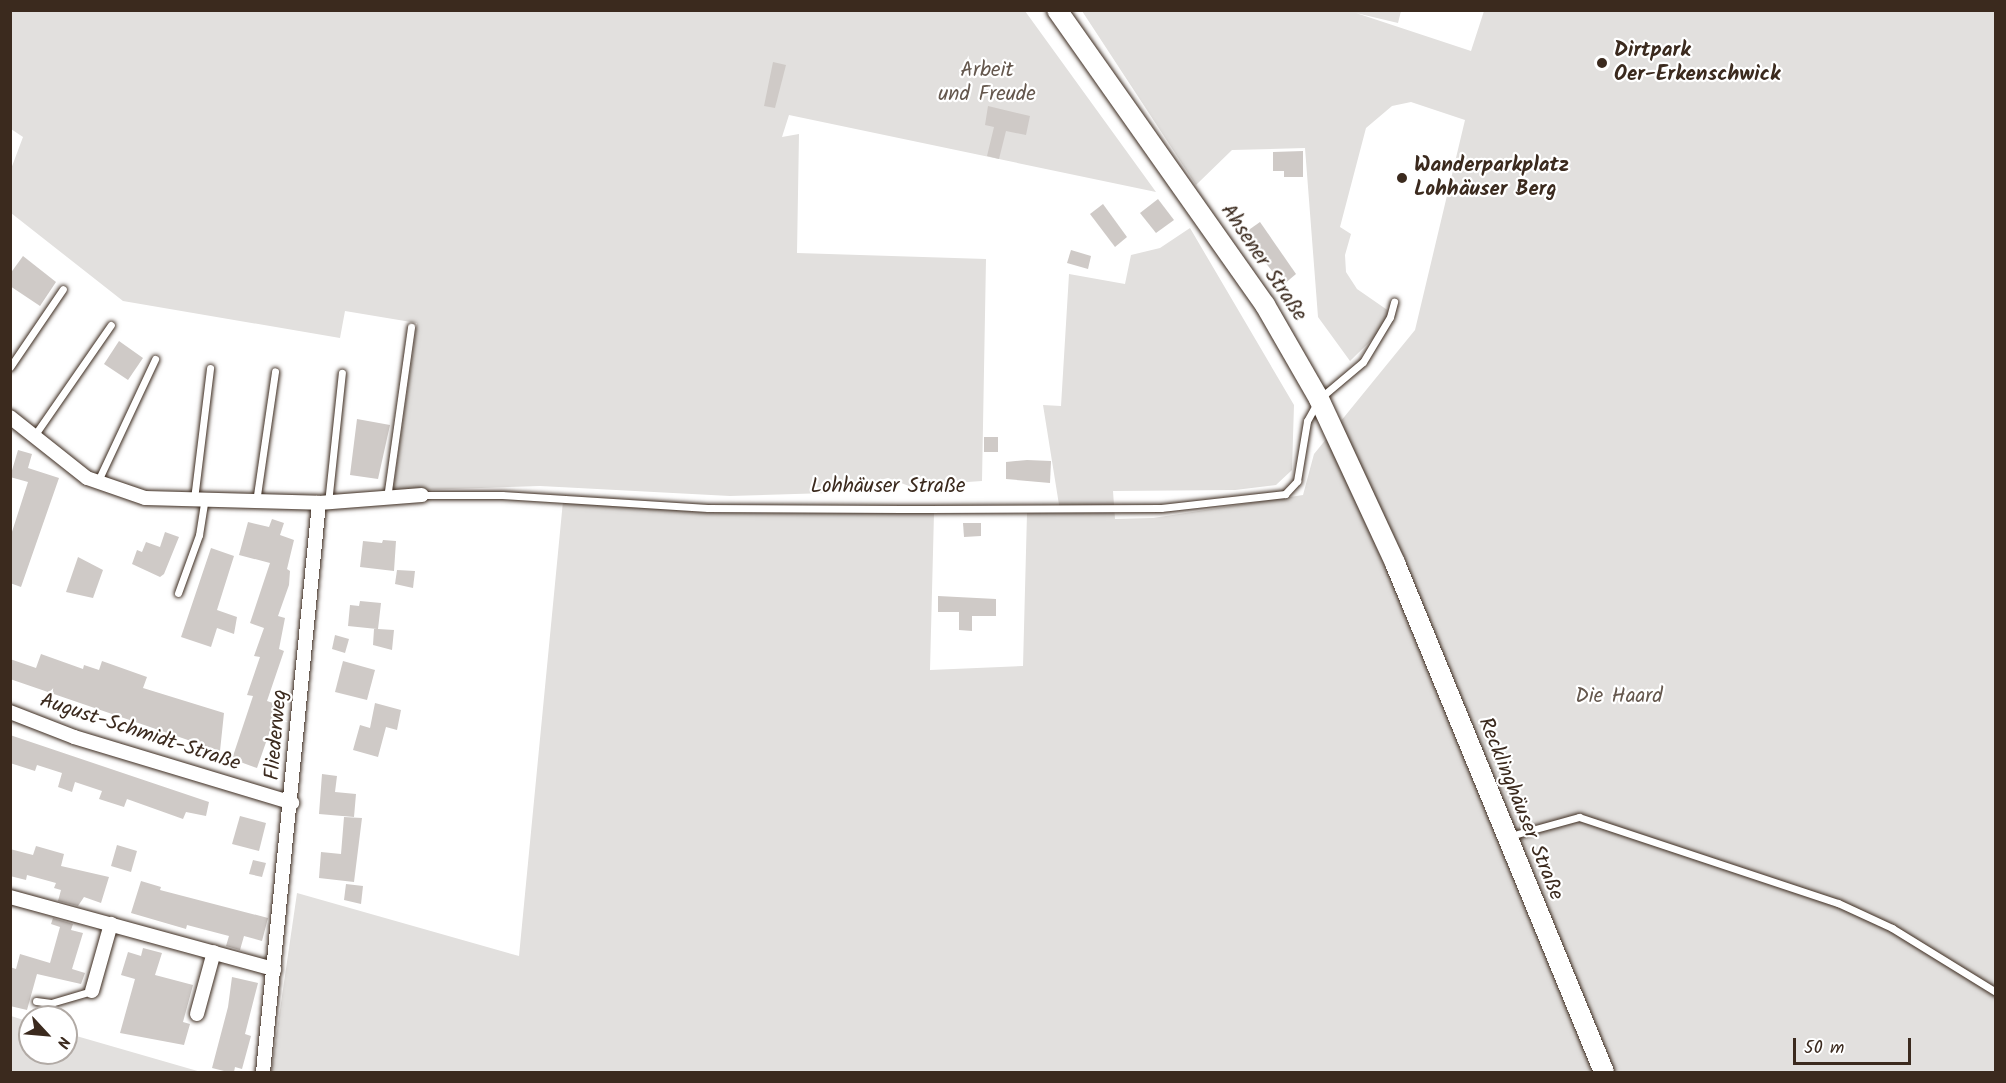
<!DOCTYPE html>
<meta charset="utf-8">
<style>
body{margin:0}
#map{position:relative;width:2006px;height:1083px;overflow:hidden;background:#fff;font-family:Kalam,sans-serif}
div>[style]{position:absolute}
.green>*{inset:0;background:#e2e0de}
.building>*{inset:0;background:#cfcac7}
.roads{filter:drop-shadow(0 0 2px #3b2a1e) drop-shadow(0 0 2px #3b2a1e)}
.service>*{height:7px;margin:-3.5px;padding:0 3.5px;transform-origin:3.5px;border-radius:3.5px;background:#fff}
.minor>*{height:14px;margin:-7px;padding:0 7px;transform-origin:7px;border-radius:7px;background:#fff}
.secondary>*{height:20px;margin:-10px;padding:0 10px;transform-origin:10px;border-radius:10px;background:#fff}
.dots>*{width:16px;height:16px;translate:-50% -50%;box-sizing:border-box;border:3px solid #fff;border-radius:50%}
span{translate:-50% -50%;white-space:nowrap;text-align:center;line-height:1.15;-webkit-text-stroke:4.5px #fff;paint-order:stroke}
.poi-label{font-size:21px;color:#3b2a1e;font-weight:700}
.left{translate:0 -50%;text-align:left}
.park-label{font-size:21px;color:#65584e}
.street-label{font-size:21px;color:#3b2a1e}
.frame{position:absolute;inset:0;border:12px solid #3b2a1e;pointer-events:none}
.north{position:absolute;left:18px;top:1005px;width:60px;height:60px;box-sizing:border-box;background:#fff;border:2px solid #b1aaa5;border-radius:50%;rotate:116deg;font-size:16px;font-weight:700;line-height:24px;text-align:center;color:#3b2a1e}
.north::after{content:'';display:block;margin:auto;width:21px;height:27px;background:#3b2a1e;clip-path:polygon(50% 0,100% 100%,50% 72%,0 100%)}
.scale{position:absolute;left:1793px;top:1038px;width:118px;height:27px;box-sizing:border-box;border:3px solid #3b2a1e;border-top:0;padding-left:8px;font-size:18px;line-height:21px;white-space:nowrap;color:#3b2a1e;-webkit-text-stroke:4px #fff;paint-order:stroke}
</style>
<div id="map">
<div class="green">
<div style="clip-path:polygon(10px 11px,1025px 11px,1156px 192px,789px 115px,782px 137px,799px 134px,797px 253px,986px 259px,982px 481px,909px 486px,888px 478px,828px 493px,730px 496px,540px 486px,393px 491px,417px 323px,345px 311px,340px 338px,123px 301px,11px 213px,11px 169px,23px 137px,11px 129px)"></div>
<div style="clip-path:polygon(1082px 11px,1401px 11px,1398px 23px,1356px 13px,1471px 51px,1484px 11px,1995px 11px,1995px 1072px,271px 1072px,297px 893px,519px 956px,563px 501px,711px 513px,934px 513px,930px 670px,1023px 666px,1027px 513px,1060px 511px,1043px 405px,1061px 406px,1069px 274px,1125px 284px,1131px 255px,1160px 248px,1190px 228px,1294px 405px,1292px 470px,1276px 485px,1235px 490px,1113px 491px,1115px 519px,1153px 518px,1303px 495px,1314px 454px,1415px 330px,1465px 120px,1411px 102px,1392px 106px,1366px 128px,1340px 227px,1351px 234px,1345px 255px,1346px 272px,1357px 289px,1396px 316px,1350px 361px,1318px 317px,1305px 148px,1232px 150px,1196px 185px)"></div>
<div style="clip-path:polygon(11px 1016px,30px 1022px,30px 1053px,66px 1053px,66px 1033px,201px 1072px,11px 1072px)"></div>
</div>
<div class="building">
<div style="clip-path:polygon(773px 62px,786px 65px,775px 108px,764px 106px)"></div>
<div style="clip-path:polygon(988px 106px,1030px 116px,1026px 135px,1006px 131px,999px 159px,987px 156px,994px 127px,985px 125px)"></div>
<div style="clip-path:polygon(1303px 151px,1303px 177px,1284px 177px,1284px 171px,1273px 171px,1273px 152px)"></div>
<div style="clip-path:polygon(1158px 199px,1174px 220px,1156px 233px,1140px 213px)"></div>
<div style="clip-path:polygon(1103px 204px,1127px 237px,1115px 247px,1090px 214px)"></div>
<div style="clip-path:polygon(1260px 222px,1296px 274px,1283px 285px,1243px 234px)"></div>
<div style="clip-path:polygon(1071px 250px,1091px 256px,1088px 269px,1067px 263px)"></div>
<div style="clip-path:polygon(23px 256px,56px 282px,40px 306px,10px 286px,10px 274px)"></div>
<div style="clip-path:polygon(119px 341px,143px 358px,128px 380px,104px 364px)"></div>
<div style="clip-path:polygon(357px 419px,390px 425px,378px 479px,350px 475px)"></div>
<div style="clip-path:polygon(984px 437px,998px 437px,998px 452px,984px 452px)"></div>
<div style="clip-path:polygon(18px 450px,32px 454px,28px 468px,59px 478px,21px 587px,10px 583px,11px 535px,28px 482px,10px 477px)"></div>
<div style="clip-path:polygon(1027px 460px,1051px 461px,1050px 483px,1006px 479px,1006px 462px)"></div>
<div style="clip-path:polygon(272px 519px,284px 523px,280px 535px,294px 540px,287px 569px,290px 571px,289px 585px,278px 616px,285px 618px,279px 649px,284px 651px,267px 701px,279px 705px,257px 768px,232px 759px,253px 696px,247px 695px,260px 657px,254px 656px,264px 628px,250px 623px,270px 563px,239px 555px,248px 522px,269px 527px)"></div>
<div style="clip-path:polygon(963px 523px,981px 523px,981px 536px,964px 537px)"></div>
<div style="clip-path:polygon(165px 532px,179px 537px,164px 574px,160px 577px,132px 564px,137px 550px,142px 552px,146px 542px,160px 547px)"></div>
<div style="clip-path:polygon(383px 540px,396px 541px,394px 571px,360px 567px,363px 541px,382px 543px)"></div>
<div style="clip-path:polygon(211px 548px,234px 556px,217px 610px,237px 617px,234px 634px,217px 628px,211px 647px,181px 637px)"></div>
<div style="clip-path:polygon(78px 557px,103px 570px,93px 598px,66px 592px)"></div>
<div style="clip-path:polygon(397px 570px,415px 571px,413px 588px,395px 584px)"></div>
<div style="clip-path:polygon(938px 596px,996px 599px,996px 616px,972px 616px,972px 631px,959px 630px,959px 612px,938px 612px)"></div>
<div style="clip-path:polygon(360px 601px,381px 603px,378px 629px,394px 630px,392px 650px,373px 645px,374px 629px,377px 629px,348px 626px,350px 605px,359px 606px)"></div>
<div style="clip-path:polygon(335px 635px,349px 639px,345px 653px,332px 649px)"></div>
<div style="clip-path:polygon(41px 654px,83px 669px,84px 665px,99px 670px,102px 661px,147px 677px,143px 688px,224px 713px,220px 751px,10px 679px,10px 659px,36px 668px)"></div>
<div style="clip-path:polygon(343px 661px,375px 670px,367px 700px,335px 692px)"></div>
<div style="clip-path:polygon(375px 703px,401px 710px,397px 730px,386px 727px,378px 757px,353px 750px,360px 725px,370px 728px)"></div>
<div style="clip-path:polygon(10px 735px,209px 802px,206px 816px,186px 812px,183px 819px,127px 799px,124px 807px,99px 799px,102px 791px,75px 782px,72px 792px,58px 787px,62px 773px,37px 765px,35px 771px,10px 763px)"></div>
<div style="clip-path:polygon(322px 774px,337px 776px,335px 792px,356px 794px,354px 817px,319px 814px)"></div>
<div style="clip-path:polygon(240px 816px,266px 823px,259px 851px,232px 844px)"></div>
<div style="clip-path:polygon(344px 817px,362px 818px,354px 882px,319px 878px,321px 852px,341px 854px)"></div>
<div style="clip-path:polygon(117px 845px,137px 851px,131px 872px,111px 866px)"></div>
<div style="clip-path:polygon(36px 846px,64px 854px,61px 866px,109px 877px,101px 903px,84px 897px,78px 906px,58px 901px,61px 890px,54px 888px,56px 883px,27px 875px,26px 880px,10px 876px,10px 849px,33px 855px)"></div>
<div style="clip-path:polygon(253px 860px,266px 863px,262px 877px,249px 874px)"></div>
<div style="clip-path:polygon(141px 881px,161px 887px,160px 890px,268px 918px,262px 941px,244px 936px,240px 950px,226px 946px,229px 936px,187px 925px,186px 929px,131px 913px)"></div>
<div style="clip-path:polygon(346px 884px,363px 886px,361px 904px,344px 900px)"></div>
<div style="clip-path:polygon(53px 918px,73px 924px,71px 930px,83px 933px,72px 969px,85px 973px,81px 984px,37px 974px,27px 1010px,10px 1006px,10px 967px,16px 969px,20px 954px,50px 963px,60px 927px,51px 924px)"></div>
<div style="clip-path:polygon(143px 948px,162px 953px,155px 975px,193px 985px,183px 1022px,190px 1024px,184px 1045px,120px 1033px,135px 979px,121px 975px,128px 952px,141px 956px)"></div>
<div style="clip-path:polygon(232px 977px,258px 983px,245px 1034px,251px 1036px,242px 1069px,235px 1067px,234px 1072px,228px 1072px,212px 1068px,228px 1007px)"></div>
</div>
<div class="roads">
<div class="service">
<div style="left:10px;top:367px;width:94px;rotate:-55.8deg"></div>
<div style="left:34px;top:436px;width:135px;rotate:-55.3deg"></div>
<div style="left:97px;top:483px;width:137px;rotate:-64.9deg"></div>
<div style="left:422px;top:495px;width:80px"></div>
<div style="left:502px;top:495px;width:206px;rotate:3.6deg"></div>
<div style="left:708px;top:508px;width:194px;rotate:0.3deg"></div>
<div style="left:902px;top:509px;width:259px;rotate:-0.2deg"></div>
<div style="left:1161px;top:508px;width:125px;rotate:-6.4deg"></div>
<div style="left:1285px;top:494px;width:18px;rotate:-47deg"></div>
<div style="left:1297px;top:481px;width:61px;rotate:-80.5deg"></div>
<div style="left:1307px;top:421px;width:25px;rotate:-61deg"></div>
<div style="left:1319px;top:399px;width:57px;rotate:-40.1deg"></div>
<div style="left:1363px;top:362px;width:52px;rotate:-59deg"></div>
<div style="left:1390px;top:317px;width:16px;rotate:-75deg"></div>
<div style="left:387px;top:498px;width:173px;rotate:-82deg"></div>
<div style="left:194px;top:499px;width:132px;rotate:-83deg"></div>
<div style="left:256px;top:502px;width:132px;rotate:-81.7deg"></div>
<div style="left:328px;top:503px;width:131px;rotate:-83.9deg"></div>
<div style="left:178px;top:593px;width:62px;rotate:-70.1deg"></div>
<div style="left:199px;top:535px;width:33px;rotate:-81deg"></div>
<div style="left:1510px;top:836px;width:72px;rotate:-15.4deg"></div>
<div style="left:1579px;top:817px;width:273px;rotate:18.4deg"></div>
<div style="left:1838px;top:903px;width:60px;rotate:24.8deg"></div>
<div style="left:1892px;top:928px;width:122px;rotate:31.6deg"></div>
<div style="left:36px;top:1001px;width:15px;rotate:8deg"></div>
<div style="left:51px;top:1003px;width:43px;rotate:-16.3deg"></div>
</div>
<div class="minor">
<div style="left:10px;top:417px;width:98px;rotate:38.4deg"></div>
<div style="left:87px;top:478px;width:61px;rotate:19deg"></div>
<div style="left:145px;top:498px;width:174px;rotate:1.6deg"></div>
<div style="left:319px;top:503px;width:103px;rotate:-4.4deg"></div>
<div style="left:10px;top:712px;width:69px;rotate:21.3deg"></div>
<div style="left:74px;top:737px;width:228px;rotate:16.8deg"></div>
<div style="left:10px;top:897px;width:274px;rotate:15.3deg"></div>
<div style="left:92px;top:991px;width:70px;rotate:-74.2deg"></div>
<div style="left:197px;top:1014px;width:64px;rotate:-74.7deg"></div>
<div style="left:263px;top:1072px;width:572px;rotate:-84.38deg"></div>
</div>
<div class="secondary">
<div style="left:1057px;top:10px;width:361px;rotate:54.8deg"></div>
<div style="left:1265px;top:305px;width:108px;rotate:60.1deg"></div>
<div style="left:1319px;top:399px;width:181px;rotate:65.1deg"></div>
<div style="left:1395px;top:563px;width:550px;rotate:67.68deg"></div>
</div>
</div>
<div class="dots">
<div style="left:1602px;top:63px;background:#3b2a1e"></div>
<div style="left:1402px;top:178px;background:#3b2a1e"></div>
</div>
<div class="poi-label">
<span class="left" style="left:1614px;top:63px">Dirtpark<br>Oer-Erkenschwick</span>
<span class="left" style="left:1414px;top:178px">Wanderparkplatz<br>Lohhäuser Berg</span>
</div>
<div class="park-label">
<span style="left:987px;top:83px">Arbeit<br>und Freude</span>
<span style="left:1619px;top:697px">Die Haard</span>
</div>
<div class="street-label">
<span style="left:1263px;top:263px;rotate:56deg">Ahsener Straße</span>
<span style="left:888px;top:487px">Lohhäuser Straße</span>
<span style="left:140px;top:733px;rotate:18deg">August-Schmidt-Straße</span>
<span style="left:277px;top:735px;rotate:-85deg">Fliederweg</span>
<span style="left:1520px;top:809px;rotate:68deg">Recklinghäuser Straße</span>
</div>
<div class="frame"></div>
<div class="north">N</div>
<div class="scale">50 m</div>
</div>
